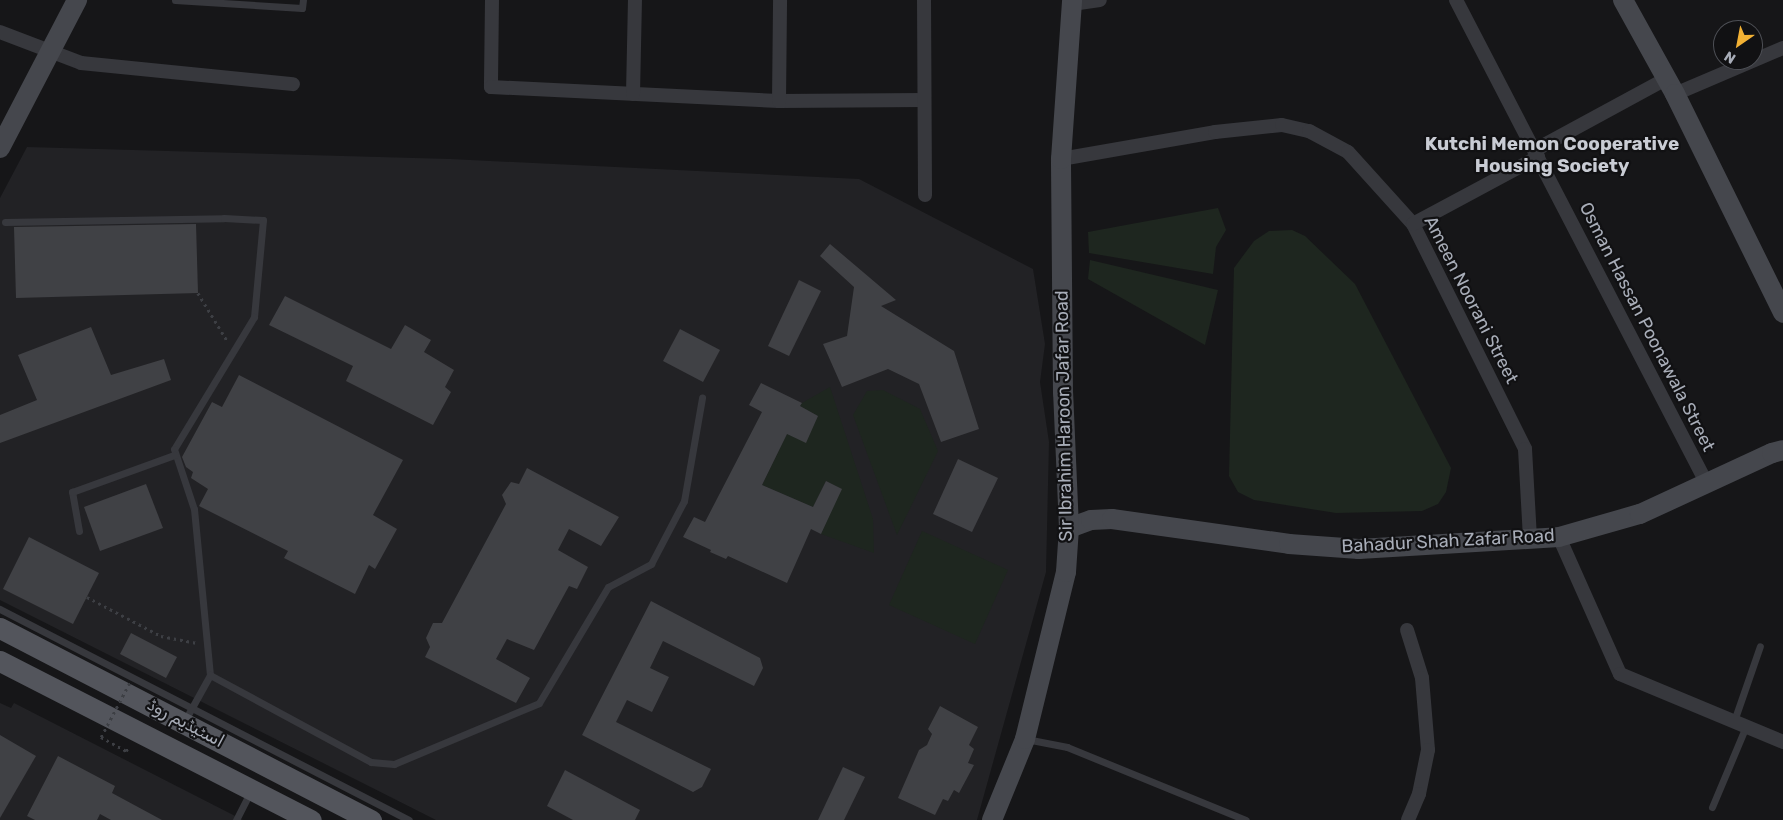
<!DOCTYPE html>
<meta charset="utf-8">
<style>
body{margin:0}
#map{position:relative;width:1783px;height:820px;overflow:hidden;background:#161618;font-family:Rubik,"Noto Naskh Arabic",sans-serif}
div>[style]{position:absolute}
.built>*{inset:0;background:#222225}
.green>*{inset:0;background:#1e261f}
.building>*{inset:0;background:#404145}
.path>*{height:2.5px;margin-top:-1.25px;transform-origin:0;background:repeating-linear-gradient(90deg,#3d3f44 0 2.5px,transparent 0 6.5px)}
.lane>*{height:7px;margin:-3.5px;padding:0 3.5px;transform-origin:3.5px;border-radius:3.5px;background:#37383d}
.street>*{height:14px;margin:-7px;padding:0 7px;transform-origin:7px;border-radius:7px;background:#37383d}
.secondary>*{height:20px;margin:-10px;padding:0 10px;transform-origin:10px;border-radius:10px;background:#45474d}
.primary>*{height:21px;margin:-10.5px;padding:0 10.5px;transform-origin:10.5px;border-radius:10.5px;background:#53555c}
.path-bridge>*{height:2.5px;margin-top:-1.25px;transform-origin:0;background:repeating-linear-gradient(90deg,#3d3f44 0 2.5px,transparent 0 6.5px)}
span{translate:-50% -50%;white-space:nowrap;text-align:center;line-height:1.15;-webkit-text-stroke:4.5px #111113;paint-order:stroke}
.street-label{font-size:18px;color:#a8adb8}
.neighbourhood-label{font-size:19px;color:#c9ccd4;font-weight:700}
.north{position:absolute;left:1713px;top:20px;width:50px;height:50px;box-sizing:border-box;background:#111113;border:1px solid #4d4f55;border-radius:50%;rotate:213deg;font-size:14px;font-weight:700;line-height:20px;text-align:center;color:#a8adb8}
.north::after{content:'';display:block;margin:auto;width:18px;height:22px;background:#f2b134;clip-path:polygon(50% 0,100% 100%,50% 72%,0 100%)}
</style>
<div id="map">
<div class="built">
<div style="clip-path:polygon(27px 147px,450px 159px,859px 179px,1033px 269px,1045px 344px,1040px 382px,1049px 442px,1046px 572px,977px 820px,436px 820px,0 600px,0 198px)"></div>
<div style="clip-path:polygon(0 703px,11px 708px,14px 703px,243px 820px,0 820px)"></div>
</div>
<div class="green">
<div style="clip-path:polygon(1218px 208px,1226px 230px,1216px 247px,1213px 274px,1089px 253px,1088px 232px)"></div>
<div style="clip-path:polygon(1292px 230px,1305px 236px,1355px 284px,1451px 468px,1446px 492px,1438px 504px,1422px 511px,1336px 513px,1254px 500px,1238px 492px,1229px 476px,1234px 268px,1254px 241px,1269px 231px)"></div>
<div style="clip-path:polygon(1090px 260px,1218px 290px,1205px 345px,1088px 279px)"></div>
<div style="clip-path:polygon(830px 387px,873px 519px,874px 553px,821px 534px,841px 489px,826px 481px,813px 507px,762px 485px,787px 434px,806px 442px,818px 416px,800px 406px,802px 403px)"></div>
<div style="clip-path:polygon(883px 390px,920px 409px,938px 451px,897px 535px,853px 415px,867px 391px)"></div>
<div style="clip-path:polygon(922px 531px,1008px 570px,975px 644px,889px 605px)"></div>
</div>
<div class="building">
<div style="clip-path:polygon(196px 224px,198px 293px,16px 298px,14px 227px)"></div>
<div style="clip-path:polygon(830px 244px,896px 300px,881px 306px,954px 351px,979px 429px,941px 442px,919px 384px,888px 369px,842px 387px,823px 344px,847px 336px,854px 287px,820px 256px)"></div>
<div style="clip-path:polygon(799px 280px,821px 291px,789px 356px,768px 346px)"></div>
<div style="clip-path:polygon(285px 296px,391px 349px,405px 325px,431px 340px,424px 352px,454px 370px,445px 387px,451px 392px,433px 425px,346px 381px,353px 366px,269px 325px)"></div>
<div style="clip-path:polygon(91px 327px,111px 375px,164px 359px,171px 380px,0 443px,0 415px,37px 400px,18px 355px)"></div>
<div style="clip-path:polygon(680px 329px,720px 350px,703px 382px,663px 361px)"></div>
<div style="clip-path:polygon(239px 375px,403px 460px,373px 515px,397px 529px,375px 569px,369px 565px,355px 594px,284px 558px,288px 551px,199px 506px,208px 489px,191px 478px,193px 472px,186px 467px,182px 457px,212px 402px,222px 407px)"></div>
<div style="clip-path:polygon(761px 383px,802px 403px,800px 406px,818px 416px,806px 443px,787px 434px,762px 485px,813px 507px,826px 481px,842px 489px,821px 534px,811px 529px,787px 583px,728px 556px,726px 559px,710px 552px,711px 550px,683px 537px,694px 517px,705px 522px,762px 412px,749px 405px)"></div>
<div style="clip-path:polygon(958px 459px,998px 478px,972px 532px,933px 514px)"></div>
<div style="clip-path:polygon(527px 468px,619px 517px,601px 546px,569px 529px,558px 550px,588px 567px,577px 589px,569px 586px,534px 650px,507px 639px,496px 659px,530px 678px,516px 703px,425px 657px,430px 647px,426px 638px,433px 623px,442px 623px,506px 504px,502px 495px,511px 482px,519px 484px)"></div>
<div style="clip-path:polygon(146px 484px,163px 528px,100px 551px,84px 507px)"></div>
<div style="clip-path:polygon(29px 537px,99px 573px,73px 624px,3px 589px)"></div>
<div style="clip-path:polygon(651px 601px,760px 658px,763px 668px,754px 686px,663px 641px,650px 668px,669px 677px,652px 712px,627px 700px,616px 722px,711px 769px,702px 787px,693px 792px,582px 735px)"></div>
<div style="clip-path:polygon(131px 633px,177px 657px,166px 678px,120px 654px)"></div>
<div style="clip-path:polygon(940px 706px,978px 727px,969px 745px,974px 749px,968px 763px,974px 765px,959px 793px,954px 790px,948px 801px,943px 799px,935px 815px,898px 798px,919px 750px,927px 745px,932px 734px,928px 729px)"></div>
<div style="clip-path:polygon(0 735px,36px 756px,0 818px)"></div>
<div style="clip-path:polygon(58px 756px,115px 786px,112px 793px,162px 820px,111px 820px,100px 814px,97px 820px,35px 820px,27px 816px)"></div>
<div style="clip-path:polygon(843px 767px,865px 777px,844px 820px,818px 820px)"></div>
<div style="clip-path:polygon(565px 770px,640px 810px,635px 820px,573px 820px,547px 806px)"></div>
</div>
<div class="path">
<div style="left:198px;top:293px;width:57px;rotate:58.5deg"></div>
<div style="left:87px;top:597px;width:84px;rotate:27.8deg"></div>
<div style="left:161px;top:636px;width:38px;rotate:11deg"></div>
<div style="left:101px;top:737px;width:29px;rotate:29deg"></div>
<div style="left:126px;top:751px;width:6px;rotate:-59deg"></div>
</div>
<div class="lane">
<div style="left:175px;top:0;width:127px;rotate:3.6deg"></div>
<div style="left:302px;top:8px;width:8px;rotate:-83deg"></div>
<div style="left:5px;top:222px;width:219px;rotate:-1deg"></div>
<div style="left:224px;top:218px;width:39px;rotate:3deg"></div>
<div style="left:263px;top:220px;width:97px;rotate:95.3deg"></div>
<div style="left:254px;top:317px;width:154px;rotate:121.2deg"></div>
<div style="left:174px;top:449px;width:63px;rotate:71.6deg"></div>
<div style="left:194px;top:509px;width:167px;rotate:84.5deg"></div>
<div style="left:79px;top:531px;width:40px;rotate:-100deg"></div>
<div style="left:72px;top:492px;width:109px;rotate:-19.9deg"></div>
<div style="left:0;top:609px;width:460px;rotate:27.3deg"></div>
<div style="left:1734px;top:721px;width:79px;rotate:-70.9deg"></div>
<div style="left:184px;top:722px;width:54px;rotate:-61deg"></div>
<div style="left:210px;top:675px;width:183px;rotate:28.4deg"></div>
<div style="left:371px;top:762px;width:23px;rotate:5deg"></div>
<div style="left:394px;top:764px;width:157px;rotate:-22.8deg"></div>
<div style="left:539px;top:703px;width:135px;rotate:-59.3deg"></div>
<div style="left:608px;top:587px;width:49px;rotate:-28.1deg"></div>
<div style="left:651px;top:564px;width:71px;rotate:-62.4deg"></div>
<div style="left:684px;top:501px;width:105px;rotate:-80.1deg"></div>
<div style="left:1026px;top:739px;width:42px;rotate:11deg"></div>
<div style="left:1067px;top:747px;width:193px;rotate:22.2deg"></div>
<div style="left:1712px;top:807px;width:88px;rotate:-67.2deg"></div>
<div style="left:236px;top:820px;width:31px;rotate:-63deg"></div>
</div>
<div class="street">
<div style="left:492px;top:0;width:87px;rotate:90.7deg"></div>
<div style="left:491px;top:87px;width:288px;rotate:2.8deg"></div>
<div style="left:779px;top:101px;width:145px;rotate:-0.4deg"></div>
<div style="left:924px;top:0;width:195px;rotate:89.7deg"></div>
<div style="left:1456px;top:0;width:545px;rotate:62.59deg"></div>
<div style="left:1072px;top:4px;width:28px;rotate:-8deg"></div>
<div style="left:0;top:32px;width:87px;rotate:20.9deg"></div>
<div style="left:81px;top:63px;width:213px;rotate:5.7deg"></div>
<div style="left:633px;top:94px;width:94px;rotate:-88.8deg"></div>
<div style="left:1675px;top:94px;width:117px;rotate:-23.1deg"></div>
<div style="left:779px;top:101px;width:101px;rotate:-89.4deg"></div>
<div style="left:1535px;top:150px;width:149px;rotate:-28.5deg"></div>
<div style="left:1061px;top:159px;width:156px;rotate:-9.9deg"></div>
<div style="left:1215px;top:132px;width:67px;rotate:-6deg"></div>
<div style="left:1282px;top:125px;width:28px;rotate:13deg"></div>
<div style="left:1309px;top:131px;width:44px;rotate:28.3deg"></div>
<div style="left:1348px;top:152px;width:97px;rotate:47.9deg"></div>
<div style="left:1413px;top:224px;width:251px;rotate:63.5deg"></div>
<div style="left:1525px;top:449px;width:89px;rotate:86.8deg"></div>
<div style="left:1413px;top:224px;width:142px;rotate:-28.2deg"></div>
<div style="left:1559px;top:537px;width:150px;rotate:66deg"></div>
<div style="left:1620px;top:674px;width:177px;rotate:22.6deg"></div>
<div style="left:1407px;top:630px;width:50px;rotate:72.6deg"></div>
<div style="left:1422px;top:678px;width:72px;rotate:85.2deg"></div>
<div style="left:1428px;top:750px;width:45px;rotate:101.6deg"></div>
<div style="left:1419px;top:794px;width:28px;rotate:113deg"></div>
</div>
<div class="secondary">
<div style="left:1623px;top:0;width:107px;rotate:61deg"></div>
<div style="left:1675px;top:94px;width:244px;rotate:63.7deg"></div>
<div style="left:0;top:148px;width:167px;rotate:-62.5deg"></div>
<div style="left:1069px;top:528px;width:23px;rotate:-20deg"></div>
<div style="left:1091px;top:520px;width:21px;rotate:-3deg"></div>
<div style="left:1112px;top:519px;width:179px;rotate:8deg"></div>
<div style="left:1289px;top:544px;width:70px;rotate:4.1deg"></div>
<div style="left:1359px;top:549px;width:200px;rotate:-3.4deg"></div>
<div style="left:1559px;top:537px;width:84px;rotate:-15.9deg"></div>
<div style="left:1640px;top:514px;width:145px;rotate:-24.8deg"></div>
<div style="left:1772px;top:453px;width:11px;rotate:-15deg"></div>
<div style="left:992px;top:820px;width:87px;rotate:-67.8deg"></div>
<div style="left:1025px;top:739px;width:172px;rotate:-76.2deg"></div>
<div style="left:1066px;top:572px;width:44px;rotate:-86.1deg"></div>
<div style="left:1069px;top:528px;width:135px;rotate:-92.5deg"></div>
<div style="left:1063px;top:393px;width:234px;rotate:-90.5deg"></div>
<div style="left:1061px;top:159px;width:159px;rotate:-86deg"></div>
</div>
<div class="primary">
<div style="left:0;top:628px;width:418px;rotate:27.4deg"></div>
<div style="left:0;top:661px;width:349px;rotate:27.1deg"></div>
</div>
<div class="path-bridge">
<div style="left:101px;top:737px;width:62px;rotate:-62.2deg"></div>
</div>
<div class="street-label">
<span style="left:1471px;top:300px;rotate:63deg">Ameen Noorani Street</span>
<span style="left:1647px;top:327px;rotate:63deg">Osman Hassan Poonawala Street</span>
<span style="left:1064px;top:416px;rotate:-91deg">Sir Ibrahim Haroon Jafar Road</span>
<span style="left:1448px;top:541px;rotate:-3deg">Bahadur Shah Zafar Road</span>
<span style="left:186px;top:723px;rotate:28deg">اسٹیڈیم روڈ</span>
</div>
<div class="neighbourhood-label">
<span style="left:1552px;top:155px">Kutchi Memon Cooperative<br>Housing Society</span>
</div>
<div class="north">N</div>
</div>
